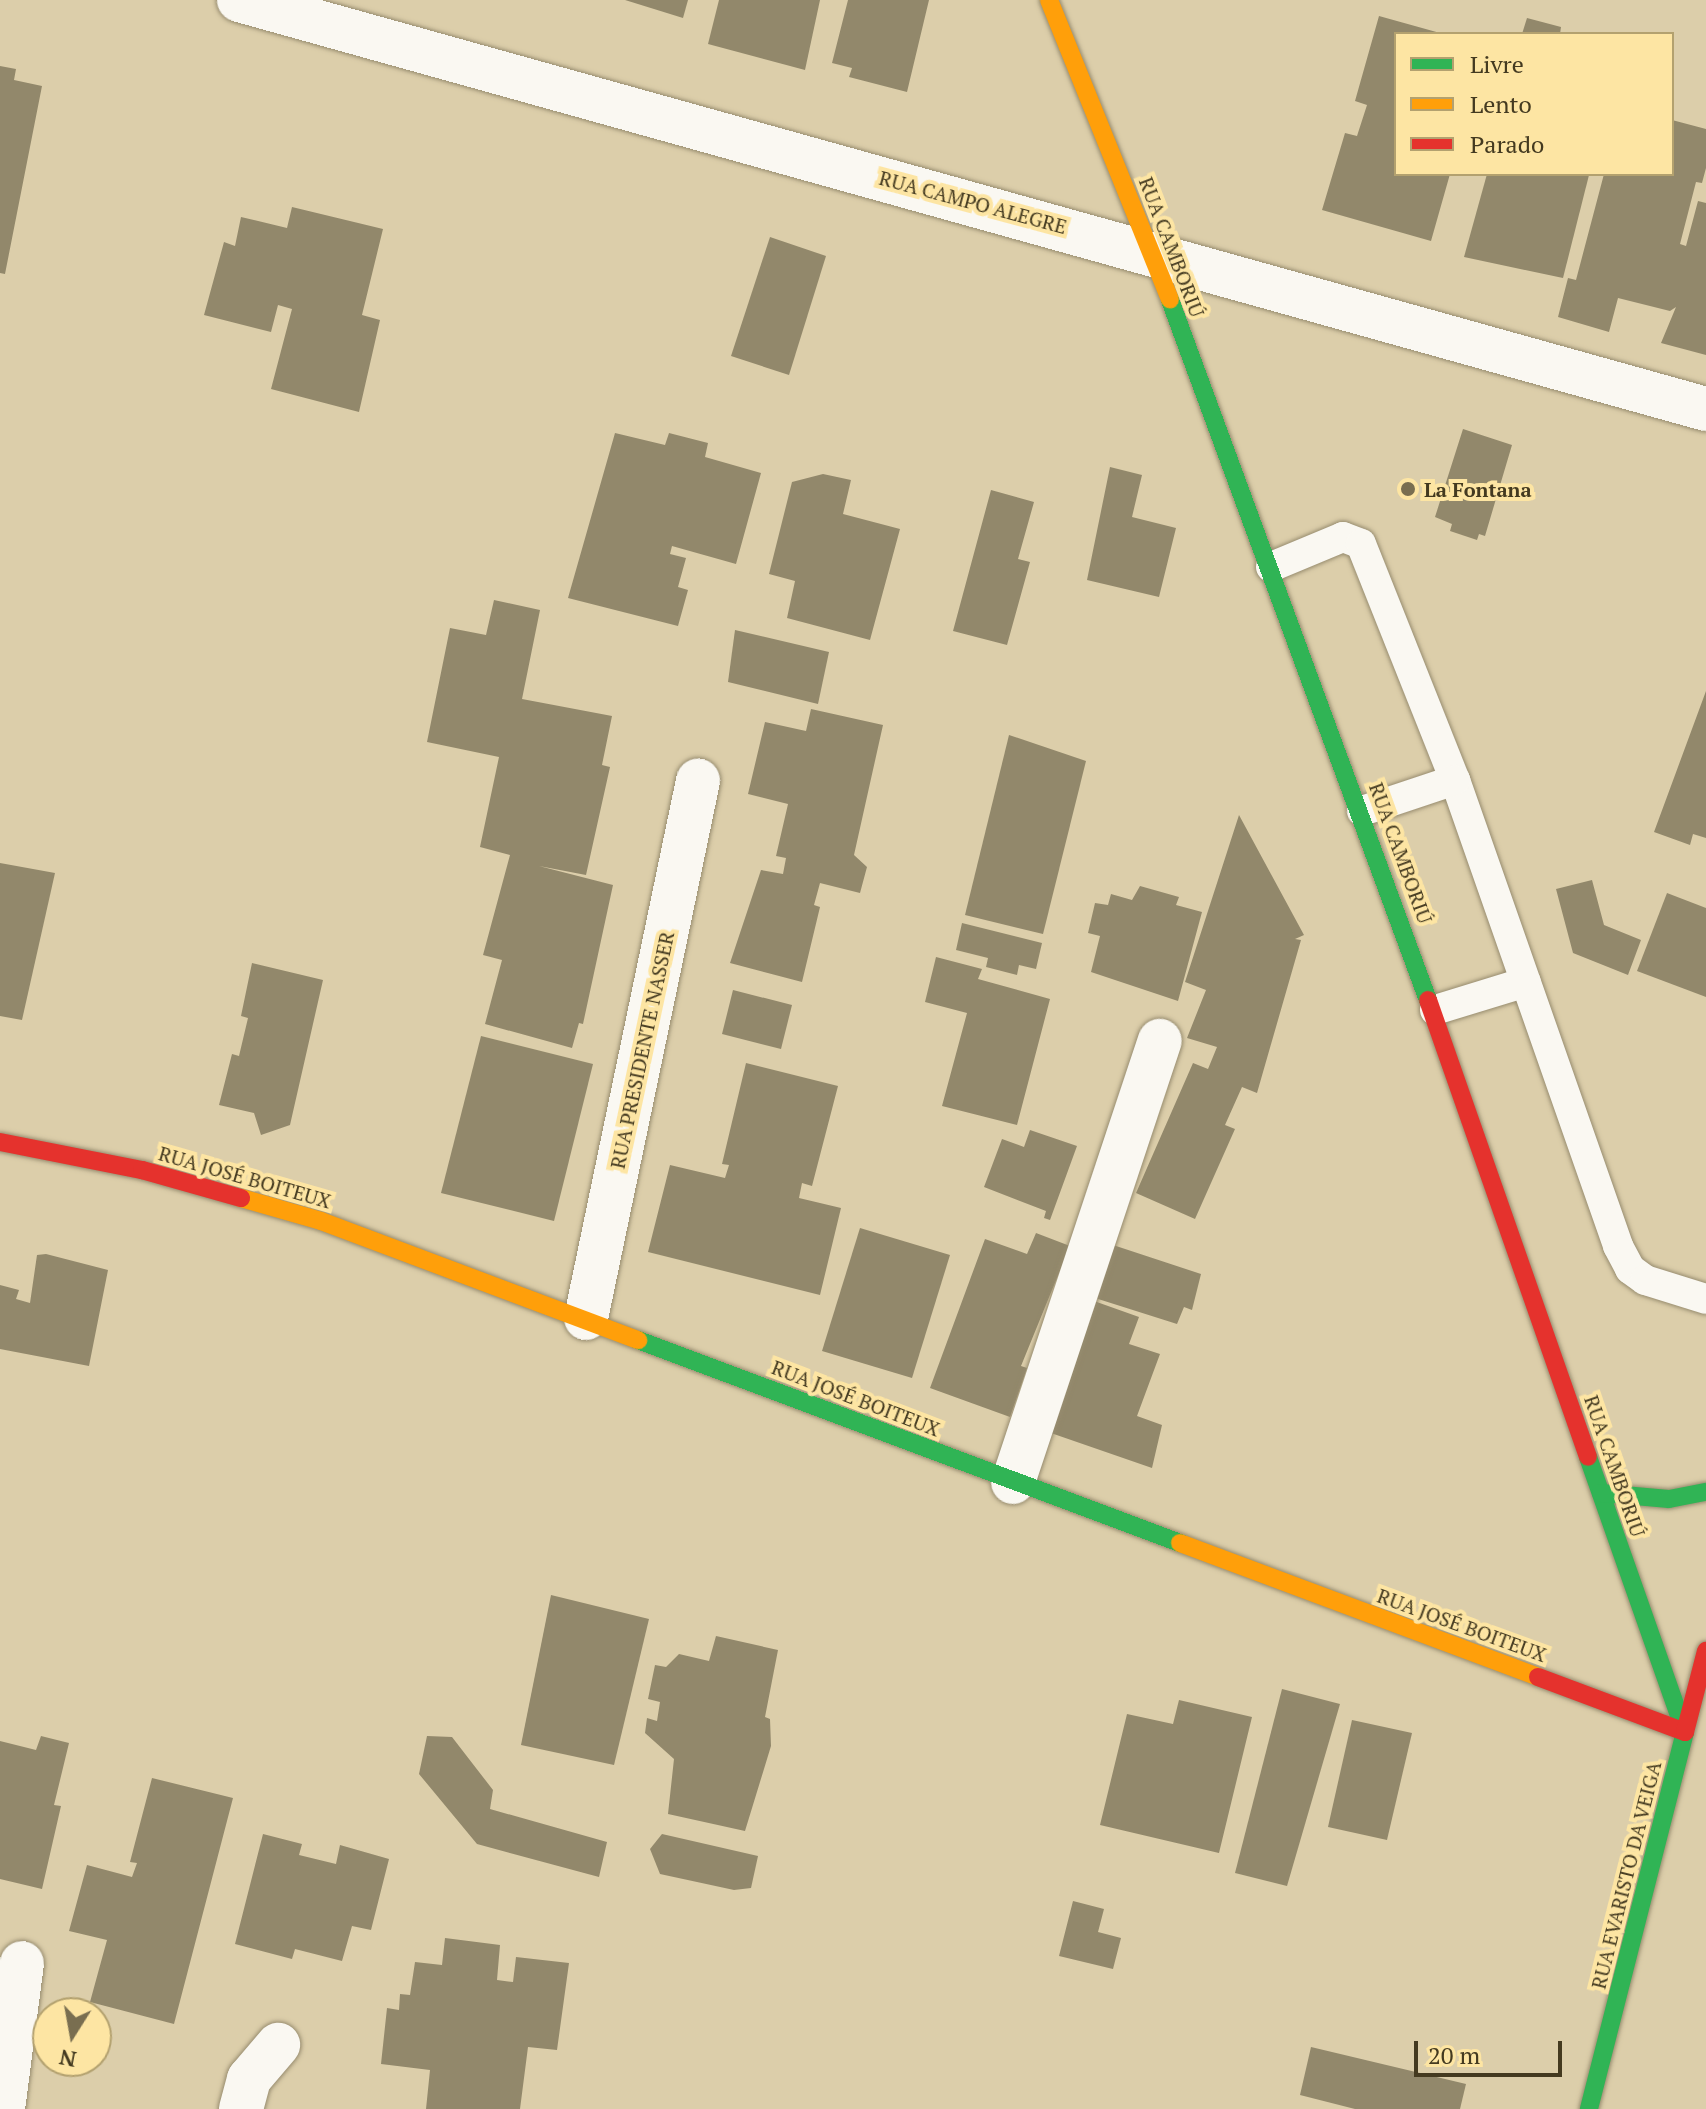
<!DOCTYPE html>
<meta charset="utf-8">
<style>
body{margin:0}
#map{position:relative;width:1706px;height:2109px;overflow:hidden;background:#dcceaa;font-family:"PT Serif",serif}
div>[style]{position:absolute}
.building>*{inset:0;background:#92886b}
.roads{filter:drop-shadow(0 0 2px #978c6f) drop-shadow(0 0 2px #978c6f)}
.lane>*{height:30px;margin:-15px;padding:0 15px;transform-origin:15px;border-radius:15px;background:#faf8f2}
.street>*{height:44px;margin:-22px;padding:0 22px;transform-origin:22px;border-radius:22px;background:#faf8f2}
.fast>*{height:18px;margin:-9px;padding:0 9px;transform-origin:9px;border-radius:9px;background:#30b455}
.slow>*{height:18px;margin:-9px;padding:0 9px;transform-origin:9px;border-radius:9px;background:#ff9f0a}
.jam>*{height:18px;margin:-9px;padding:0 9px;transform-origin:9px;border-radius:9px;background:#e5322d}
.dots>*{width:22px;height:22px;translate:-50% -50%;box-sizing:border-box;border:4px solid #fde5a3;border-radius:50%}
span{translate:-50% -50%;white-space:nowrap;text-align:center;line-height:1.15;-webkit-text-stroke:8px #fde5a3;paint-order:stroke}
.street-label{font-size:20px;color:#443a20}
.poi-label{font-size:20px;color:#443a20;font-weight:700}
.left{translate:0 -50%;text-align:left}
.legend{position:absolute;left:1394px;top:32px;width:280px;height:144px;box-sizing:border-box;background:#fde5a3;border:2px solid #b3a16f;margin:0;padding:10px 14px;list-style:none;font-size:24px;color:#443a20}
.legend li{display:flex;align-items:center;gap:16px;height:40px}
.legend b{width:40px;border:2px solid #b3a16f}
.north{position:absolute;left:32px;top:1997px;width:80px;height:80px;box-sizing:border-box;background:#fde5a3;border:2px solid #b3a16f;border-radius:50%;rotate:191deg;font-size:22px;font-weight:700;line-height:32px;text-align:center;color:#443a20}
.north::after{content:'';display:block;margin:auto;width:28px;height:36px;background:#796e50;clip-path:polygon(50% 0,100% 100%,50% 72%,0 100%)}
.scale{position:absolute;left:1414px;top:2041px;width:148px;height:36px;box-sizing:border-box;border:4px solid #443a20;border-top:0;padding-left:10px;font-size:24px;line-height:28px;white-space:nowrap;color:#443a20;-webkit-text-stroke:6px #fde5a3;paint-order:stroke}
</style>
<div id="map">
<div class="building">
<div style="clip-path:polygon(625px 0,688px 0,683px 18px)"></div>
<div style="clip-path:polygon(719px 0,820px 0,805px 70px,708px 44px)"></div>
<div style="clip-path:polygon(848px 0,929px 0,907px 92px,849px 77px,852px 68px,832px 63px)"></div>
<div style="clip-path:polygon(1379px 16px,1440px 33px,1396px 34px,1396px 174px,1450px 174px,1431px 241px,1322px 210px,1345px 133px,1357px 136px,1367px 105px,1355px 101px)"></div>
<div style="clip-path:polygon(1527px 18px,1561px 27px,1560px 34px,1522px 34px)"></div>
<div style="clip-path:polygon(0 66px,16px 69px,14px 80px,42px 86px,5px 274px,0 273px)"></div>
<div style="clip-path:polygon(1672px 120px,1706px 129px,1706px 168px,1702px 183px,1696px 182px,1680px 244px,1686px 246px,1698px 201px,1706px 203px,1706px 355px,1661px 343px,1676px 307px,1670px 311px,1618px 298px,1609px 332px,1558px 317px,1568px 278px,1576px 280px,1604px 174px,1672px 174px)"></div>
<div style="clip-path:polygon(1487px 174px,1589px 175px,1563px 278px,1464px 257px)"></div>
<div style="clip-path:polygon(292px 207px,383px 229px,362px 315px,380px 320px,359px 412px,271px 389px,292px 309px,278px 305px,271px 332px,204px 315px,224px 242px,235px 246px,241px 217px,287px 228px)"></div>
<div style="clip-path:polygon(770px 237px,826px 256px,789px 375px,731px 356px)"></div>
<div style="clip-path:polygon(1463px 429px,1512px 445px,1485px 536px,1479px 534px,1477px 540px,1450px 531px,1452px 524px,1435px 517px)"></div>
<div style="clip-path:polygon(615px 433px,665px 445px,669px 433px,708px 443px,705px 457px,761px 473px,736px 564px,672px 546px,670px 554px,686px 558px,678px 587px,688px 590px,678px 626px,568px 598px)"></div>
<div style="clip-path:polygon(1110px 467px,1142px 475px,1132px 517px,1176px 528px,1159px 597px,1087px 580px)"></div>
<div style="clip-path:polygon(823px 474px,851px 480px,843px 514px,900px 529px,870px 640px,787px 618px,795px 581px,769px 574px,792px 482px)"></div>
<div style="clip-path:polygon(991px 490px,1034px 502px,1018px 559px,1030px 562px,1007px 645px,953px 631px)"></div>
<div style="clip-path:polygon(494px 600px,540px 610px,522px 699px,612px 716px,602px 765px,610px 767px,586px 875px,539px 866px,613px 885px,583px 1024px,579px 1023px,572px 1048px,485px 1024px,502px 960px,483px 955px,510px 855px,480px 847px,499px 757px,427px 742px,450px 628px,486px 635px)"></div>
<div style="clip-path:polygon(735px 630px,829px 652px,818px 704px,728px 682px)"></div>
<div style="clip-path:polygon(1706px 691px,1706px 838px,1693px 834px,1690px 845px,1654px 832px)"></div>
<div style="clip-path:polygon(811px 709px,883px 725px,854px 855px,867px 867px,860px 893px,820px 883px,814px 905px,820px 907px,802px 982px,730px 963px,761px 870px,783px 874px,786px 858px,776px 856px,788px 804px,748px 794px,765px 722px,806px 731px)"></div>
<div style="clip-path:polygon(1009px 735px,1086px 761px,1043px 934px,965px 915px)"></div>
<div style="clip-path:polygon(1239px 815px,1304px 935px,1295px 939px,1301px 940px,1257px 1093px,1242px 1087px,1225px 1125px,1235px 1129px,1195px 1219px,1136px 1193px,1193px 1063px,1208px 1069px,1217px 1047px,1187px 1038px,1206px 990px,1185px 982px)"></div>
<div style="clip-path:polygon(0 863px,55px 873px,22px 1020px,0 1016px)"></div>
<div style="clip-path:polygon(1592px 880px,1604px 925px,1641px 940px,1628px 975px,1573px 953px,1556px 889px)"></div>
<div style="clip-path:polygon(1140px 886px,1179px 897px,1176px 905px,1202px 912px,1178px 1001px,1091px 972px,1100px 936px,1088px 933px,1095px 903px,1108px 905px,1111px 894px,1132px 900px)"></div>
<div style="clip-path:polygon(1667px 893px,1706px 908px,1706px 997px,1637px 971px)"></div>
<div style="clip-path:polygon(962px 923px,1042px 943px,1036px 969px,1019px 965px,1017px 975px,986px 967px,988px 958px,956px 950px)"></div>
<div style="clip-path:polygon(936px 957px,982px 969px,978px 979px,1050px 999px,1017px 1125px,942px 1106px,967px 1013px,925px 1002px)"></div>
<div style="clip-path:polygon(252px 963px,323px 980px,290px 1125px,261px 1135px,254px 1113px,219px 1105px,232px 1054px,239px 1056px,248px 1018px,241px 1016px)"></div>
<div style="clip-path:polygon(733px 990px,792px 1005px,781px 1049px,722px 1034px)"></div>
<div style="clip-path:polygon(481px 1036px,593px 1064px,554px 1221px,441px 1193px)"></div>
<div style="clip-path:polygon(746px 1063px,838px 1086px,812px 1186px,802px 1183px,799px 1198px,841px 1208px,820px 1295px,648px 1252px,670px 1165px,725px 1178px,729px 1165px,722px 1164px)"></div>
<div style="clip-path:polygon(1030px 1130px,1077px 1146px,1050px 1220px,1044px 1218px,1046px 1211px,984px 1187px,1002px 1139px,1024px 1147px)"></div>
<div style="clip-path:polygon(860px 1228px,950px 1255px,912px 1378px,822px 1351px)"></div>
<div style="clip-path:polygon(1036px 1233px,1070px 1246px,1021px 1366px,1027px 1368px,1010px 1417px,930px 1388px,985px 1239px,1027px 1254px)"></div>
<div style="clip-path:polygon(1113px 1245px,1201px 1274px,1192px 1310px,1184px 1307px,1177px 1324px,1095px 1298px)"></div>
<div style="clip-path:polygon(46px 1254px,108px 1270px,89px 1366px,0 1349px,0 1285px,19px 1290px,16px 1299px,30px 1303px,37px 1255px)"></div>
<div style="clip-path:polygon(1094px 1301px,1139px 1317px,1129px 1344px,1160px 1354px,1137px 1416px,1162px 1425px,1152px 1468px,1048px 1432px)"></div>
<div style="clip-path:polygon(551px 1595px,649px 1619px,614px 1765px,521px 1745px)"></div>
<div style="clip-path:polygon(716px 1636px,778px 1650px,765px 1717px,770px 1719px,771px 1746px,745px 1831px,668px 1814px,674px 1759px,645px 1733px,647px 1718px,657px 1721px,660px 1702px,648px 1699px,655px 1665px,666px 1667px,679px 1654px,709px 1661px)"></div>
<div style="clip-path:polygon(1282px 1689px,1340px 1704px,1287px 1886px,1235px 1873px)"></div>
<div style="clip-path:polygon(1179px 1700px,1252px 1717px,1219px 1853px,1100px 1825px,1127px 1714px,1173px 1724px)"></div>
<div style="clip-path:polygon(1352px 1720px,1412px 1733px,1387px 1840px,1328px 1827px)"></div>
<div style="clip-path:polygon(41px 1736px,69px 1743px,54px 1805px,61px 1806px,42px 1889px,0 1879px,0 1741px,36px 1750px)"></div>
<div style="clip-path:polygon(427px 1736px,452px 1737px,493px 1790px,490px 1809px,607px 1842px,599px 1877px,477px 1844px,419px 1774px)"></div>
<div style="clip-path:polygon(152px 1778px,233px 1798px,174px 2024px,90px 2002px,107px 1940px,69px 1931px,87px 1865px,132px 1877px,137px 1863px,130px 1862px)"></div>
<div style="clip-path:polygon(263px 1834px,302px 1844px,299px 1855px,336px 1864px,340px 1845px,389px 1859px,371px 1930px,352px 1926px,342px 1961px,295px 1949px,292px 1959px,235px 1944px)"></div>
<div style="clip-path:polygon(662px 1834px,758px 1856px,751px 1888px,734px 1890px,660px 1874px,650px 1849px)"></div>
<div style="clip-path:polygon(1073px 1901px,1104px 1909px,1098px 1932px,1121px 1938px,1113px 1969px,1059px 1956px)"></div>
<div style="clip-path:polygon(445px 1938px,500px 1945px,497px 1980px,513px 1982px,516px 1957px,569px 1963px,557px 2050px,528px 2047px,520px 2109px,426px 2109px,430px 2070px,381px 2064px,387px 2008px,399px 2010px,400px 1994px,410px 1995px,415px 1962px,442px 1965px)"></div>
<div style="clip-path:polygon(1311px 2047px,1466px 2084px,1460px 2109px,1355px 2109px,1300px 2095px)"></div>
</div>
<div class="roads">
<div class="lane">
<div style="left:1271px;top:567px;width:78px;rotate:-22.6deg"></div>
<div style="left:1343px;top:537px;width:19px;rotate:21deg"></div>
<div style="left:1361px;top:544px;width:254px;rotate:68.3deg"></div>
<div style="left:1455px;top:780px;width:494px;rotate:70.7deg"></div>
<div style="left:1618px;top:1246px;width:26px;rotate:62deg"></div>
<div style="left:1630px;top:1269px;width:19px;rotate:36deg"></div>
<div style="left:1645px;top:1280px;width:64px;rotate:17.3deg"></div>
<div style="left:1362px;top:811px;width:98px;rotate:-18.4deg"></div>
<div style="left:1435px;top:1010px;width:95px;rotate:-17.1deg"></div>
</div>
<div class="street">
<div style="left:239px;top:0;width:1523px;rotate:15.58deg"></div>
<div style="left:586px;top:1318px;width:549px;rotate:-78.22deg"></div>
<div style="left:1013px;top:1482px;width:465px;rotate:-71.6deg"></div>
<div style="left:3px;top:2109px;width:147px;rotate:-82.6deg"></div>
<div style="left:241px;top:2109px;width:31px;rotate:-75deg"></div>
<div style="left:249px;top:2079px;width:45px;rotate:-49.5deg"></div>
</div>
<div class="fast">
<div style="left:1170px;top:300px;width:746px;rotate:69.77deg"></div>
<div style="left:638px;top:1340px;width:579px;rotate:20.53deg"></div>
<div style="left:1588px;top:1457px;width:292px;rotate:70.6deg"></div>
<div style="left:1685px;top:1732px;width:389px;rotate:104.3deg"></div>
<div style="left:1601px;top:1493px;width:68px;rotate:5deg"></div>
<div style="left:1669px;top:1499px;width:38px;rotate:-11deg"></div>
</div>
<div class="slow">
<div style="left:1049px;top:0;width:323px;rotate:68deg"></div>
<div style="left:241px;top:1198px;width:83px;rotate:16deg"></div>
<div style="left:321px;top:1221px;width:339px;rotate:20.6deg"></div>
<div style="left:1180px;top:1543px;width:382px;rotate:20.5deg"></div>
</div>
<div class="jam">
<div style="left:1428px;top:1000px;width:484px;rotate:70.7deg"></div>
<div style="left:0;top:1142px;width:145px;rotate:11.2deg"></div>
<div style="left:142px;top:1170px;width:103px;rotate:15.8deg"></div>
<div style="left:1538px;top:1677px;width:157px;rotate:20.5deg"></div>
<div style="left:1685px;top:1732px;width:84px;rotate:-75.5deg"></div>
</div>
</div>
<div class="dots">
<div style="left:1408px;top:489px;background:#796e50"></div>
</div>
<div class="street-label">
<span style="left:973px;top:202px;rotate:15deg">RUA CAMPO ALEGRE</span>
<span style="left:1172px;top:247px;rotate:69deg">RUA CAMBORIÚ</span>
<span style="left:1401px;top:853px;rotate:70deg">RUA CAMBORIÚ</span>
<span style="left:642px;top:1050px;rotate:-78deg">RUA PRESIDENTE NASSER</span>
<span style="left:245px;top:1177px;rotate:16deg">RUA JOSÉ BOITEUX</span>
<span style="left:856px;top:1398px;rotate:21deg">RUA JOSÉ BOITEUX</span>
<span style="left:1615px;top:1466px;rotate:71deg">RUA CAMBORIÚ</span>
<span style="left:1462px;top:1625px;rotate:20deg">RUA JOSÉ BOITEUX</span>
<span style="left:1626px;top:1875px;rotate:-76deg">RUA EVARISTO DA VEIGA</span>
</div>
<div class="poi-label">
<span class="left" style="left:1424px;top:489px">La Fontana</span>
</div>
<ul class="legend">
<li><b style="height:10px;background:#30b455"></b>Livre</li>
<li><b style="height:10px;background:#ff9f0a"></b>Lento</li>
<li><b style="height:10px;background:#e5322d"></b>Parado</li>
</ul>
<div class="north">N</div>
<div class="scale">20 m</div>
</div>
